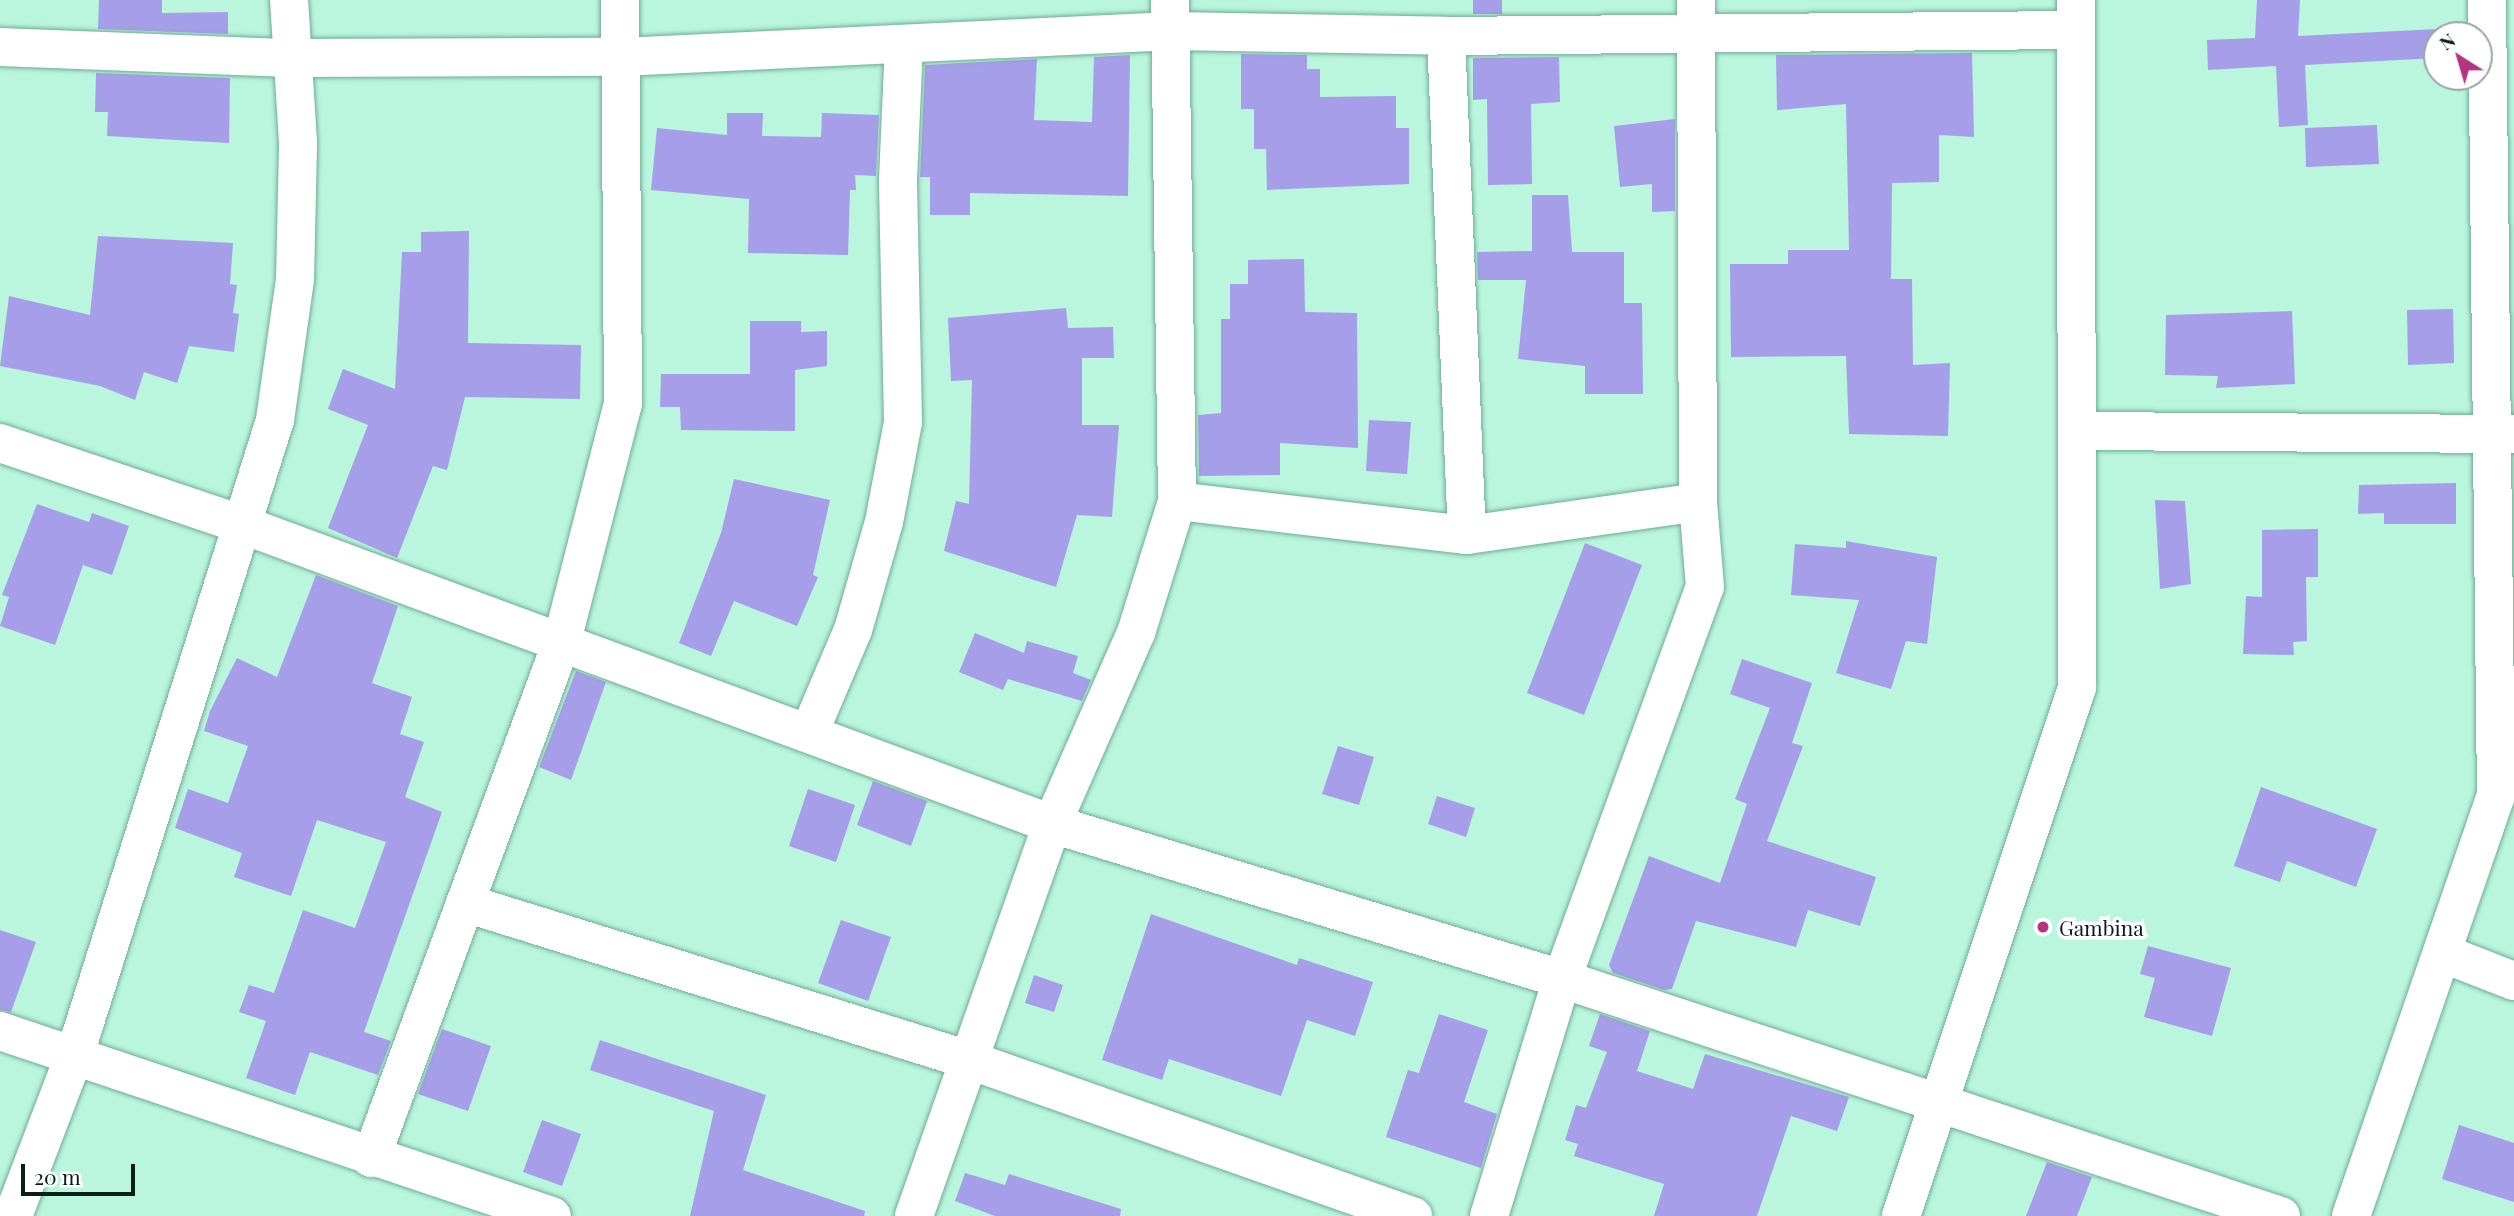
<!DOCTYPE html>
<style>
body{margin:0}
#map{position:relative;width:2514px;height:1216px;overflow:hidden;background:#b9f6dd;font-family:"Playfair Display",serif}
div>[style]{position:absolute}
.building>*{inset:0;background:#a69ee9}
.roads{filter:drop-shadow(0 0 2px #71ac95) drop-shadow(0 0 2px #71ac95)}
.minor>*{height:38px;margin:-19px;padding:0 19px;transform-origin:19px;border-radius:19px;background:#fff}
.dots>*{width:19px;height:19px;translate:-50% -50%;box-sizing:border-box;border:4px solid #fff;border-radius:50%}
span{translate:-50% -50%;white-space:nowrap;text-align:center;line-height:1.15;-webkit-text-stroke:7px #fff;paint-order:stroke}
.poi-label{font-size:21px;color:#071f17}
.left{translate:0 -50%;text-align:left}
.north{position:absolute;left:2423px;top:21px;width:70px;height:70px;box-sizing:border-box;background:#fff;border:2px solid #9ca5a2;border-radius:50%;rotate:323deg;font-size:19px;font-weight:700;line-height:28px;text-align:center;color:#071f17}
.north::after{content:'';display:block;margin:auto;width:24px;height:32px;background:#b43480;clip-path:polygon(50% 0,100% 100%,50% 72%,0 100%)}
.scale{position:absolute;left:21px;top:1164px;width:114px;height:32px;box-sizing:border-box;border:4px solid #071f17;border-top:0;padding-left:9px;font-size:21px;line-height:24px;white-space:nowrap;color:#071f17;-webkit-text-stroke:5px #fff;paint-order:stroke}
</style>
<div id="map">
<div class="building">
<div style="clip-path:polygon(99px 0,162px 0,162px 13px,228px 12px,228px 34px,98px 29px)"></div>
<div style="clip-path:polygon(1473px 0,1502px 0,1502px 14px,1473px 14px)"></div>
<div style="clip-path:polygon(2257px 0,2300px 0,2298px 36px,2437px 29px,2437px 58px,2305px 65px,2308px 125px,2279px 127px,2276px 66px,2208px 70px,2207px 40px,2255px 38px)"></div>
<div style="clip-path:polygon(1972px 53px,1974px 137px,1939px 135px,1939px 182px,1892px 183px,1891px 279px,1912px 279px,1913px 365px,1950px 363px,1948px 436px,1849px 434px,1846px 356px,1731px 357px,1730px 264px,1788px 264px,1788px 250px,1849px 250px,1846px 104px,1777px 110px,1776px 55px)"></div>
<div style="clip-path:polygon(1241px 54px,1307px 55px,1307px 69px,1320px 69px,1320px 97px,1396px 96px,1396px 128px,1409px 128px,1409px 184px,1267px 190px,1266px 149px,1254px 149px,1254px 109px,1241px 109px)"></div>
<div style="clip-path:polygon(1130px 55px,1128px 196px,970px 193px,970px 215px,930px 215px,930px 177px,920px 177px,925px 65px,1037px 59px,1034px 120px,1092px 122px,1094px 57px)"></div>
<div style="clip-path:polygon(1559px 57px,1560px 102px,1531px 104px,1532px 184px,1488px 185px,1487px 99px,1473px 100px,1473px 58px)"></div>
<div style="clip-path:polygon(96px 73px,230px 78px,229px 143px,107px 136px,108px 112px,95px 112px)"></div>
<div style="clip-path:polygon(727px 113px,763px 113px,762px 136px,821px 137px,822px 113px,879px 115px,876px 176px,855px 175px,856px 190px,850px 190px,848px 255px,748px 253px,749px 199px,651px 190px,657px 128px,727px 135px)"></div>
<div style="clip-path:polygon(1675px 119px,1675px 211px,1652px 212px,1652px 184px,1620px 187px,1614px 126px)"></div>
<div style="clip-path:polygon(2377px 125px,2379px 164px,2306px 167px,2305px 128px)"></div>
<div style="clip-path:polygon(1532px 195px,1568px 195px,1572px 252px,1624px 252px,1624px 303px,1642px 303px,1643px 394px,1585px 394px,1585px 366px,1518px 359px,1526px 280px,1478px 280px,1477px 252px,1532px 251px)"></div>
<div style="clip-path:polygon(469px 231px,468px 343px,581px 345px,580px 399px,465px 397px,447px 470px,433px 466px,397px 558px,328px 528px,368px 425px,328px 409px,343px 369px,395px 389px,402px 252px,421px 252px,421px 232px)"></div>
<div style="clip-path:polygon(98px 236px,233px 243px,230px 284px,237px 285px,233px 313px,239px 314px,234px 352px,189px 346px,177px 383px,144px 372px,135px 400px,100px 386px,0 366px,9px 296px,90px 315px)"></div>
<div style="clip-path:polygon(1304px 259px,1305px 312px,1357px 313px,1358px 448px,1280px 443px,1280px 475px,1199px 476px,1198px 415px,1221px 413px,1221px 319px,1230px 319px,1230px 284px,1248px 284px,1248px 260px)"></div>
<div style="clip-path:polygon(1066px 308px,1068px 328px,1113px 327px,1114px 358px,1082px 358px,1082px 425px,1119px 425px,1112px 517px,1077px 515px,1056px 587px,944px 551px,956px 501px,969px 504px,972px 380px,951px 381px,948px 318px)"></div>
<div style="clip-path:polygon(2453px 309px,2454px 363px,2408px 365px,2407px 310px)"></div>
<div style="clip-path:polygon(2292px 311px,2295px 384px,2216px 388px,2218px 376px,2165px 375px,2166px 315px)"></div>
<div style="clip-path:polygon(750px 321px,801px 321px,801px 332px,827px 331px,827px 366px,795px 370px,795px 431px,681px 430px,680px 407px,660px 407px,661px 374px,750px 374px)"></div>
<div style="clip-path:polygon(1369px 420px,1411px 422px,1407px 474px,1366px 471px)"></div>
<div style="clip-path:polygon(734px 479px,830px 500px,813px 575px,818px 577px,797px 626px,734px 601px,711px 656px,679px 643px,721px 533px)"></div>
<div style="clip-path:polygon(2456px 483px,2456px 524px,2384px 524px,2384px 513px,2358px 514px,2359px 485px)"></div>
<div style="clip-path:polygon(2155px 500px,2185px 501px,2191px 584px,2160px 589px)"></div>
<div style="clip-path:polygon(37px 504px,89px 522px,92px 513px,129px 526px,112px 575px,83px 565px,55px 645px,0 626px,9px 597px,2px 595px)"></div>
<div style="clip-path:polygon(2318px 529px,2318px 577px,2306px 577px,2307px 641px,2293px 642px,2294px 655px,2243px 654px,2246px 596px,2262px 597px,2262px 530px)"></div>
<div style="clip-path:polygon(1846px 541px,1937px 557px,1927px 644px,1906px 641px,1891px 689px,1836px 673px,1859px 600px,1791px 595px,1795px 544px,1846px 548px)"></div>
<div style="clip-path:polygon(1585px 543px,1642px 565px,1584px 715px,1527px 693px)"></div>
<div style="clip-path:polygon(316px 575px,398px 606px,372px 683px,412px 697px,400px 734px,424px 742px,405px 797px,442px 812px,364px 1032px,391px 1041px,378px 1075px,310px 1052px,295px 1095px,246px 1078px,266px 1021px,239px 1012px,249px 985px,274px 993px,303px 910px,355px 928px,386px 842px,317px 820px,291px 896px,234px 877px,242px 853px,175px 828px,188px 789px,228px 803px,248px 746px,204px 731px,210px 711px,237px 658px,277px 677px)"></div>
<div style="clip-path:polygon(975px 633px,1024px 653px,1027px 641px,1078px 656px,1073px 673px,1091px 680px,1082px 701px,1008px 679px,1003px 690px,959px 672px)"></div>
<div style="clip-path:polygon(1742px 659px,1812px 683px,1792px 743px,1803px 746px,1767px 841px,1876px 877px,1860px 926px,1808px 910px,1796px 947px,1696px 921px,1672px 989px,1664px 990px,1613px 973px,1609px 965px,1649px 856px,1720px 883px,1747px 804px,1735px 799px,1770px 708px,1730px 694px)"></div>
<div style="clip-path:polygon(576px 671px,606px 682px,571px 780px,539px 767px)"></div>
<div style="clip-path:polygon(1338px 746px,1374px 757px,1359px 805px,1322px 794px)"></div>
<div style="clip-path:polygon(873px 781px,927px 801px,911px 846px,857px 825px)"></div>
<div style="clip-path:polygon(2261px 787px,2377px 829px,2356px 887px,2287px 861px,2280px 882px,2234px 866px)"></div>
<div style="clip-path:polygon(808px 789px,855px 805px,836px 862px,789px 846px)"></div>
<div style="clip-path:polygon(1437px 796px,1475px 808px,1466px 837px,1428px 824px)"></div>
<div style="clip-path:polygon(1151px 914px,1297px 965px,1299px 958px,1373px 982px,1355px 1036px,1307px 1020px,1281px 1096px,1169px 1059px,1162px 1080px,1102px 1060px)"></div>
<div style="clip-path:polygon(841px 920px,891px 937px,868px 1001px,818px 983px)"></div>
<div style="clip-path:polygon(0 930px,36px 942px,11px 1012px,0 1010px)"></div>
<div style="clip-path:polygon(2148px 946px,2231px 968px,2212px 1036px,2144px 1017px,2155px 978px,2140px 974px)"></div>
<div style="clip-path:polygon(1034px 975px,1063px 985px,1054px 1012px,1025px 1003px)"></div>
<div style="clip-path:polygon(1439px 1014px,1488px 1030px,1464px 1102px,1497px 1114px,1481px 1168px,1386px 1137px,1408px 1070px,1419px 1073px)"></div>
<div style="clip-path:polygon(1600px 1014px,1650px 1031px,1637px 1071px,1693px 1089px,1705px 1054px,1849px 1097px,1837px 1131px,1791px 1116px,1757px 1216px,1654px 1216px,1664px 1184px,1574px 1156px,1578px 1144px,1565px 1140px,1576px 1105px,1586px 1108px,1607px 1052px,1589px 1046px)"></div>
<div style="clip-path:polygon(442px 1029px,491px 1046px,468px 1111px,418px 1094px)"></div>
<div style="clip-path:polygon(600px 1040px,766px 1095px,743px 1170px,865px 1211px,864px 1216px,690px 1216px,714px 1111px,590px 1070px)"></div>
<div style="clip-path:polygon(542px 1120px,581px 1134px,562px 1186px,523px 1172px)"></div>
<div style="clip-path:polygon(2459px 1125px,2514px 1143px,2514px 1202px,2442px 1179px)"></div>
<div style="clip-path:polygon(2047px 1162px,2092px 1177px,2077px 1216px,2026px 1216px)"></div>
<div style="clip-path:polygon(965px 1173px,1005px 1185px,1009px 1174px,1121px 1209px,1120px 1216px,995px 1216px,955px 1201px)"></div>
</div>
<div class="roads">
<div class="minor">
<div style="left:1446px;top:36px;width:499px;rotate:87.6deg"></div>
<div style="left:0;top:47px;width:290px;rotate:2.2deg"></div>
<div style="left:290px;top:58px;width:331px;rotate:-0.2deg"></div>
<div style="left:621px;top:57px;width:552px;rotate:-2.7deg"></div>
<div style="left:1172px;top:31px;width:274px;rotate:1deg"></div>
<div style="left:1446px;top:36px;width:630px;rotate:-0.55deg"></div>
<div style="left:2081px;top:431px;width:433px;rotate:0.4deg"></div>
<div style="left:0;top:443px;width:260px;rotate:18.6deg"></div>
<div style="left:246px;top:526px;width:859px;rotate:20.29deg"></div>
<div style="left:1052px;top:824px;width:533px;rotate:16.91deg"></div>
<div style="left:1562px;top:979px;width:757px;rotate:18.24deg"></div>
<div style="left:1177px;top:501px;width:292px;rotate:6.7deg"></div>
<div style="left:1467px;top:535px;width:233px;rotate:-8.1deg"></div>
<div style="left:809px;top:733px;width:112px;rotate:-66.9deg"></div>
<div style="left:853px;top:630px;width:112px;rotate:-74deg"></div>
<div style="left:884px;top:522px;width:102px;rotate:-79.2deg"></div>
<div style="left:903px;top:422px;width:242px;rotate:-91.2deg"></div>
<div style="left:898px;top:180px;width:136px;rotate:-87.5deg"></div>
<div style="left:465px;top:903px;width:528px;rotate:17.3deg"></div>
<div style="left:969px;top:1060px;width:471px;rotate:19.4deg"></div>
<div style="left:2442px;top:953px;width:77px;rotate:21.3deg"></div>
<div style="left:0;top:1031px;width:582px;rotate:18.53deg"></div>
<div style="left:371px;top:1158px;width:551px;rotate:-69.72deg"></div>
<div style="left:562px;top:641px;width:245px;rotate:-75.6deg"></div>
<div style="left:623px;top:404px;width:404px;rotate:-90.4deg"></div>
<div style="left:13px;top:1216px;width:173px;rotate:-69.1deg"></div>
<div style="left:75px;top:1054px;width:665px;rotate:-72.49deg"></div>
<div style="left:275px;top:420px;width:142px;rotate:-81.9deg"></div>
<div style="left:295px;top:279px;width:137px;rotate:-88.7deg"></div>
<div style="left:298px;top:142px;width:142px;rotate:-93.6deg"></div>
<div style="left:914px;top:1216px;width:416px;rotate:-70.6deg"></div>
<div style="left:1052px;top:824px;width:209px;rotate:-66.3deg"></div>
<div style="left:1136px;top:633px;width:138px;rotate:-72.7deg"></div>
<div style="left:1177px;top:501px;width:501px;rotate:-90.8deg"></div>
<div style="left:1489px;top:1216px;width:248px;rotate:-72.9deg"></div>
<div style="left:1562px;top:979px;width:417px;rotate:-70deg"></div>
<div style="left:1705px;top:587px;width:85px;rotate:-94.7deg"></div>
<div style="left:1698px;top:502px;width:502px;rotate:-90.23deg"></div>
<div style="left:1901px;top:1216px;width:557px;rotate:-71.57deg"></div>
<div style="left:2077px;top:688px;width:688px;rotate:-90.08deg"></div>
<div style="left:2351px;top:1216px;width:444px;rotate:-71deg"></div>
<div style="left:2496px;top:796px;width:796px;rotate:-90.65deg"></div>
</div>
</div>
<div class="dots">
<div style="left:2043px;top:927px;background:#b43480"></div>
</div>
<div class="poi-label">
<span class="left" style="left:2059px;top:927px">Gambina</span>
</div>
<div class="north">N</div>
<div class="scale">20 m</div>
</div>
